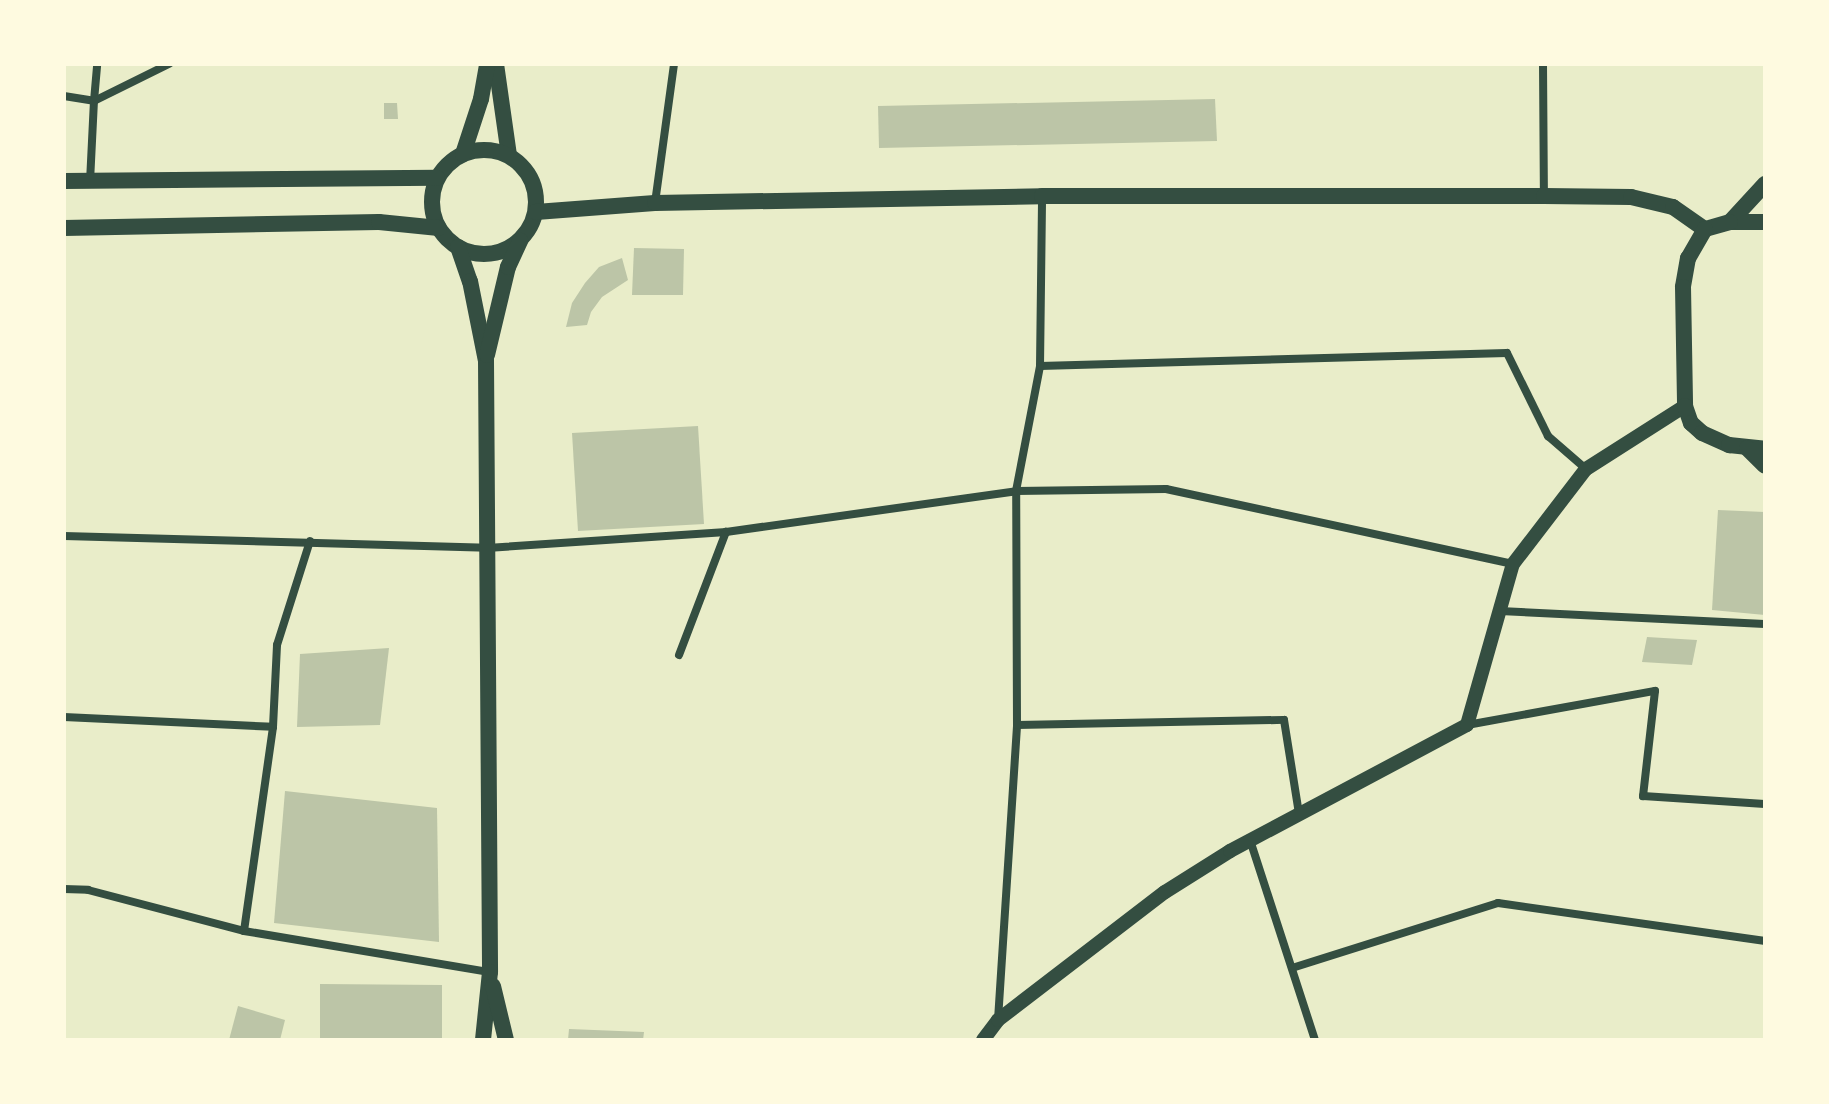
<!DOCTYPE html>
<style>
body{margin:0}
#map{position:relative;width:1829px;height:1104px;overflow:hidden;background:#e9edc9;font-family:"Public Sans",sans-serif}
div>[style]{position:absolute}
.building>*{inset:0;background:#bcc5a7}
.minor>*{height:8px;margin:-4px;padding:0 4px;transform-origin:4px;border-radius:4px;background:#344e41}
.tertiary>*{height:14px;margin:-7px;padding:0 7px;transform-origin:7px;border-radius:7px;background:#344e41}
.secondary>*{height:16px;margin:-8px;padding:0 8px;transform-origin:8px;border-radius:8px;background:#344e41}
.secondary>.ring{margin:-8px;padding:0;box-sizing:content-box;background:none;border:16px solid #344e41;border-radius:50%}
span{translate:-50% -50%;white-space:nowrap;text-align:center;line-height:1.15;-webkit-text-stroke:6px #fefae0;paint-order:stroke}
.frame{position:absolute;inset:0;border:66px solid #fefae0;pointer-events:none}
</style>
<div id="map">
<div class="building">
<div style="clip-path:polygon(1215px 99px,1217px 141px,879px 148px,878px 106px)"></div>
<div style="clip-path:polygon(384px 103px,397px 103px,398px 119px,384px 119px)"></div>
<div style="clip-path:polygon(634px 248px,684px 249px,683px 295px,632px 295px)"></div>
<div style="clip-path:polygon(622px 258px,628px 280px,602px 297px,591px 312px,587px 325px,566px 327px,572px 303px,585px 283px,599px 267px)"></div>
<div style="clip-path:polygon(698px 426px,704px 524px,578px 531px,572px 433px)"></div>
<div style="clip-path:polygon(1718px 510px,1765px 512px,1765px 615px,1712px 610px)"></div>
<div style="clip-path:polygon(1647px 637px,1697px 640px,1692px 665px,1642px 662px)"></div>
<div style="clip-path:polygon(389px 648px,380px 725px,297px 727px,300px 654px)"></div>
<div style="clip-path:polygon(285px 791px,437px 808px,439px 942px,274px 923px)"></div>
<div style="clip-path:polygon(320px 984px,442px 985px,442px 1040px,320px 1040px)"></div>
<div style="clip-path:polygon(238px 1006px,285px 1020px,280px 1040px,229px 1040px)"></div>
<div style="clip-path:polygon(569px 1029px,644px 1032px,643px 1040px,568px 1040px)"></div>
</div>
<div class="minor">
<div style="left:1543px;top:64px;width:132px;rotate:89.6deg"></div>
<div style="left:64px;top:96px;width:30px;rotate:9deg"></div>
<div style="left:94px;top:101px;width:37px;rotate:-85deg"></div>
<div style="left:90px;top:182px;width:81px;rotate:-87.2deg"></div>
<div style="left:94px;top:101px;width:84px;rotate:-26.3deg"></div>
<div style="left:655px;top:203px;width:140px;rotate:-82.2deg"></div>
<div style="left:1040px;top:366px;width:467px;rotate:-1.6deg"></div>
<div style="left:1507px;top:353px;width:93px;rotate:63.7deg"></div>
<div style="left:1548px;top:436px;width:50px;rotate:41deg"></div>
<div style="left:64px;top:536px;width:423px;rotate:1.6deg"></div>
<div style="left:487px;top:548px;width:240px;rotate:-3.8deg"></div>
<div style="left:726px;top:532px;width:293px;rotate:-8deg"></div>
<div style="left:1016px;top:491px;width:150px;rotate:-0.8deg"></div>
<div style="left:1166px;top:489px;width:355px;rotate:12.2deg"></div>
<div style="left:1500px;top:611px;width:265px;rotate:2.8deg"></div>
<div style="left:679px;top:655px;width:132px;rotate:-69.1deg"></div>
<div style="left:64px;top:717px;width:209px;rotate:2.7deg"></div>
<div style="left:1017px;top:725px;width:267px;rotate:-1.1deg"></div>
<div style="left:1284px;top:720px;width:95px;rotate:80.9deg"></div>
<div style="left:1467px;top:725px;width:191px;rotate:-10.3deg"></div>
<div style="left:1655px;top:691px;width:106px;rotate:96.5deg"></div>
<div style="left:1643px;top:796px;width:122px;rotate:3.8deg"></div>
<div style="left:1250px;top:840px;width:210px;rotate:72deg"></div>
<div style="left:64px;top:889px;width:24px;rotate:2deg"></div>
<div style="left:88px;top:890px;width:161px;rotate:14.7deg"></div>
<div style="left:244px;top:931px;width:249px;rotate:9.5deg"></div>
<div style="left:244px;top:931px;width:206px;rotate:-81.9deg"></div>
<div style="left:273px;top:727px;width:82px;rotate:-87.2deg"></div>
<div style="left:277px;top:645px;width:109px;rotate:-72.4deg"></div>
<div style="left:1292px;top:968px;width:216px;rotate:-17.5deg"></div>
<div style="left:1498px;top:903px;width:270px;rotate:8.1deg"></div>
<div style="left:998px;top:1020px;width:296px;rotate:-86.3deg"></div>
<div style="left:1017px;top:725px;width:234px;rotate:-90.2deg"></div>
<div style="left:1016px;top:491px;width:127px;rotate:-79.1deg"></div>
<div style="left:1040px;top:366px;width:170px;rotate:-89.3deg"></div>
</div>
<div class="tertiary">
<div style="left:983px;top:1040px;width:25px;rotate:-53deg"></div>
<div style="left:998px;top:1020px;width:210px;rotate:-37.5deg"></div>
<div style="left:1165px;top:892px;width:77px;rotate:-32.2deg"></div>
<div style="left:1230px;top:851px;width:268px;rotate:-28deg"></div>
<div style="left:1467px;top:725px;width:167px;rotate:-74.1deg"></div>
<div style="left:1513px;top:564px;width:120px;rotate:-52.5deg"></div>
<div style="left:1586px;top:469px;width:117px;rotate:-32.5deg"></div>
</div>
<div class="secondary">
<div style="left:496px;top:64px;width:92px;rotate:81.9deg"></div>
<div class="ring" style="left:432px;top:150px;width:88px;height:88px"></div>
<div style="left:463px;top:154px;width:58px;rotate:-71.9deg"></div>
<div style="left:481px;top:99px;width:36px;rotate:-80deg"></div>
<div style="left:64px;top:181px;width:373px;rotate:-0.5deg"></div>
<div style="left:536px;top:212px;width:119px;rotate:-4.3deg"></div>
<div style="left:655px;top:203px;width:387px;rotate:-1deg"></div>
<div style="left:1042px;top:196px;width:502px"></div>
<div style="left:1544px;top:196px;width:87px;rotate:0.7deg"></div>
<div style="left:1631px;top:197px;width:43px;rotate:13.4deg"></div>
<div style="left:1673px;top:207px;width:39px;rotate:35deg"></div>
<div style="left:1730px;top:222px;width:52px;rotate:-47.4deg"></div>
<div style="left:1765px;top:222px;width:35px;rotate:180deg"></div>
<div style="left:1730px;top:222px;width:26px;rotate:164deg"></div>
<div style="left:1705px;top:229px;width:34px;rotate:120deg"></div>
<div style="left:1688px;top:258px;width:29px;rotate:100deg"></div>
<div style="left:1683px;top:287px;width:119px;rotate:89deg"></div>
<div style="left:1685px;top:406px;width:18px;rotate:71deg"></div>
<div style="left:1691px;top:423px;width:15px;rotate:42deg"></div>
<div style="left:1702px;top:433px;width:30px;rotate:24deg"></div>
<div style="left:1729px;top:445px;width:36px;rotate:6deg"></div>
<div style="left:64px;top:228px;width:315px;rotate:-1.1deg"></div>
<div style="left:379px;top:222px;width:60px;rotate:5.7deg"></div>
<div style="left:458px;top:247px;width:36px;rotate:71deg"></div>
<div style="left:470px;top:281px;width:82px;rotate:78.7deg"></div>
<div style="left:486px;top:361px;width:611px;rotate:89.62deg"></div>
<div style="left:490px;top:972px;width:68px;rotate:95.9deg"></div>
<div style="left:487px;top:355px;width:90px;rotate:-76.6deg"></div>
<div style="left:508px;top:267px;width:29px;rotate:-65deg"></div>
<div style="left:1747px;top:448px;width:25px;rotate:45deg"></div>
<div style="left:493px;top:986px;width:56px;rotate:76.5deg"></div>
</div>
<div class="frame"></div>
</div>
